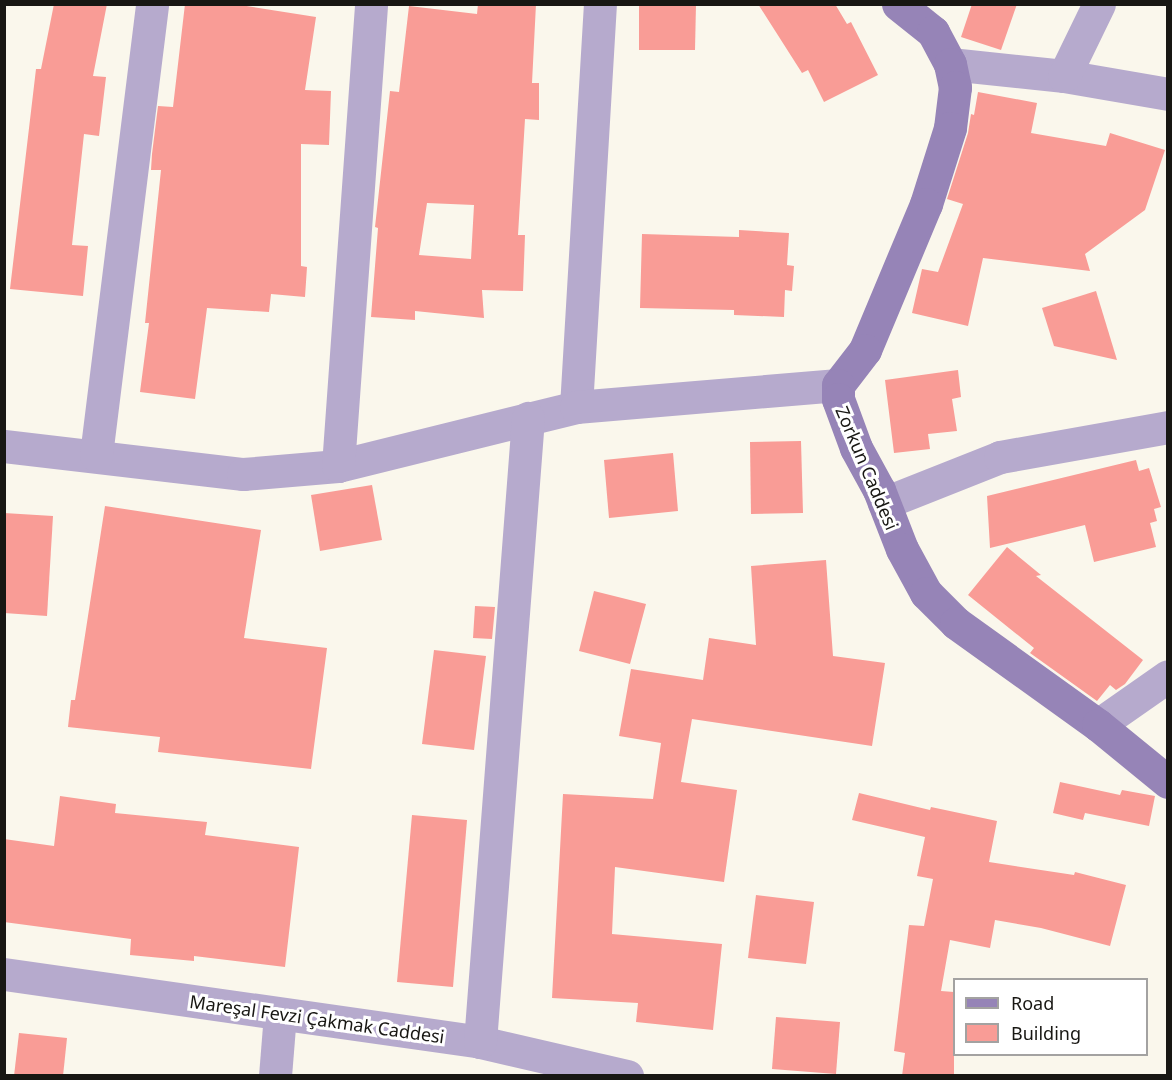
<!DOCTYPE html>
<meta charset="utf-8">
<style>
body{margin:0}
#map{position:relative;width:1172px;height:1080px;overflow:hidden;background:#faf7ec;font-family:"Noto Sans",sans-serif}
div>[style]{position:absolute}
.building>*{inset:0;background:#f99c96}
.street>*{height:33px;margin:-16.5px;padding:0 16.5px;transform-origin:16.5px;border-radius:16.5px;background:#b6aacd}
.secondary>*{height:33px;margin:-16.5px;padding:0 16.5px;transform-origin:16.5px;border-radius:16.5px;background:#9684b7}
span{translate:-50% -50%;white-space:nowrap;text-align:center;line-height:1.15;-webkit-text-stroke:6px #fff;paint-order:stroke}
.street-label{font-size:18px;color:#181713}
.frame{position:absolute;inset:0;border:6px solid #181713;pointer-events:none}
.legend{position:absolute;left:953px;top:978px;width:195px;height:78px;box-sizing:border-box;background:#fff;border:2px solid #a3a2a1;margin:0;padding:8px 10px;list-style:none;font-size:18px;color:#181713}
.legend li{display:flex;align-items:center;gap:12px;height:30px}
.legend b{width:30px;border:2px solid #a3a2a1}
</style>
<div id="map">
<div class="building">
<div style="clip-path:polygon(54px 4px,107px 4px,93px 76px,106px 77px,99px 136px,84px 134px,72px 245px,88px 246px,83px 296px,10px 289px,36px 69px,41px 69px)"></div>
<div style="clip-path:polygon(185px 4px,234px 4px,316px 17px,305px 90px,331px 91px,329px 145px,301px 144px,301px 266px,307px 267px,305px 297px,271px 294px,269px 312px,207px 308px,195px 399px,140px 392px,149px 323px,145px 323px,161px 170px,151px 170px,152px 154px,158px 106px,173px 107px)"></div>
<div style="clip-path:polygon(evenodd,478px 4px,536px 4px,532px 83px,539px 83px,539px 120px,525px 119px,518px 235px,525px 235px,523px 291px,482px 290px,484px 318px,415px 311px,415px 320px,371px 317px,378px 228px,375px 227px,390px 91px,399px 92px,409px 6px,477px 14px,478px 4px,427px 203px,474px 205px,471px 259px,419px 255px,427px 203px)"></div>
<div style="clip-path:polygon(639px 4px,696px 4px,695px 50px,639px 50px)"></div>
<div style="clip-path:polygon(758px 4px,835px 4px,847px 24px,851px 22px,878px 75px,824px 102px,808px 70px,802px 73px)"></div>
<div style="clip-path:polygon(972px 4px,1017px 4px,1001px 50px,961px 37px)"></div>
<div style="clip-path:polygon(978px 92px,1037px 103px,1031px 133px,1106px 146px,1110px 133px,1165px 150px,1145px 210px,1085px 254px,1090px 271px,983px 258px,968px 326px,912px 313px,922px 269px,938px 272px,963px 204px,947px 199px,968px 133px,971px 114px,974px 115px)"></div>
<div style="clip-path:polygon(739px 230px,789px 233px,787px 265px,794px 266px,792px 291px,785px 290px,784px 317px,734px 315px,734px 310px,640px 308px,642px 234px,739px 237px)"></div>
<div style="clip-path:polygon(1096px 291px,1117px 360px,1054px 346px,1042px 308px)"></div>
<div style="clip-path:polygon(958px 370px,961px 397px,952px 399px,957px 431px,928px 434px,930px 449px,894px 453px,885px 380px)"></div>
<div style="clip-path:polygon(801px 441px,803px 513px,751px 514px,750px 442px)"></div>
<div style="clip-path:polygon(673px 453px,678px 511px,609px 518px,604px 460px)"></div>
<div style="clip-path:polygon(1136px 460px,1139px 471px,1149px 468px,1161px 507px,1154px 509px,1157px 521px,1150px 523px,1156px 547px,1094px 562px,1085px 525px,990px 548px,987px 496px)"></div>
<div style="clip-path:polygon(372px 485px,382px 540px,320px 551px,311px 495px)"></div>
<div style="clip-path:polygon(105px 506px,261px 530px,244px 638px,327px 648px,311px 769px,158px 752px,160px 737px,68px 727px,71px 700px,75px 700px)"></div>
<div style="clip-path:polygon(4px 513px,53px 516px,47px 616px,4px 613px)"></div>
<div style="clip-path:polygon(1007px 547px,1041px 575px,1036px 576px,1143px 660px,1125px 684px,1116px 690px,1110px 685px,1097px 701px,1030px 653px,1034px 648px,968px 595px)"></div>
<div style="clip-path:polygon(826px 560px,833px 656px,885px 663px,872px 746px,692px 719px,681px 782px,737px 790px,724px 882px,615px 867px,612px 934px,722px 944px,713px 1030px,636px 1022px,638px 1003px,552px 998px,563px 794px,653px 799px,661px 743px,619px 736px,631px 669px,703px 680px,709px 638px,756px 645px,751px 566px)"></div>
<div style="clip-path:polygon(594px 591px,646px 604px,630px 664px,579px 651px)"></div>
<div style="clip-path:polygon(475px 606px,495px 607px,492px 639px,473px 638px)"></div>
<div style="clip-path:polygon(434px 650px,486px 656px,474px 750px,422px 744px)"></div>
<div style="clip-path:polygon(1060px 782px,1120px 795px,1122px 790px,1155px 796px,1149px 826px,1085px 813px,1083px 820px,1053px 813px)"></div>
<div style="clip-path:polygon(859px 793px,930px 810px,931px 807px,997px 821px,989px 862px,1074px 875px,1075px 872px,1126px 885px,1110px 946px,1041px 928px,995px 920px,990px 948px,950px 940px,941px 991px,954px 992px,954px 1076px,902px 1076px,905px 1053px,894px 1051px,909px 925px,924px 926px,933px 879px,917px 876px,925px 837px,852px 820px)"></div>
<div style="clip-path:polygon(60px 796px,116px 804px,115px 813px,207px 822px,205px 835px,299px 847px,285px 967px,194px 956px,194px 961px,130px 955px,131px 939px,4px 922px,4px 839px,54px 846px)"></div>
<div style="clip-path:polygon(412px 815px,467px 820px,453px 987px,397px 982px)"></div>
<div style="clip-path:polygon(756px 895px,814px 902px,806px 964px,748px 958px)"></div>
<div style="clip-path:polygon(776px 1017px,840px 1022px,836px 1074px,772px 1069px)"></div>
<div style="clip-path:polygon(19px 1033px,67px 1038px,63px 1076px,14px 1076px)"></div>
</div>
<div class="street">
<div style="left:950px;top:64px;width:115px;rotate:6deg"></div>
<div style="left:1064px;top:76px;width:106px;rotate:9.8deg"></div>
<div style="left:1064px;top:76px;width:80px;rotate:-64.1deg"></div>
<div style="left:576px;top:407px;width:404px;rotate:-86.6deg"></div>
<div style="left:4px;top:446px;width:241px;rotate:6.7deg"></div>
<div style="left:243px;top:474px;width:95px;rotate:-4.8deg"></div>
<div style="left:338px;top:466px;width:245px;rotate:-13.9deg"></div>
<div style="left:576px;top:407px;width:263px;rotate:-4.8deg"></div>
<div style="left:96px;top:455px;width:454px;rotate:-82.9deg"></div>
<div style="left:338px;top:466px;width:463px;rotate:-85.9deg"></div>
<div style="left:884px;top:503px;width:125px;rotate:-21.6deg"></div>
<div style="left:1000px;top:457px;width:171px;rotate:-10.1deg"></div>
<div style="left:1098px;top:725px;width:85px;rotate:-35deg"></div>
<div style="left:4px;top:974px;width:481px;rotate:8.1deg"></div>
<div style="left:480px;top:1042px;width:151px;rotate:13deg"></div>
<div style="left:480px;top:1042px;width:626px;rotate:-85.6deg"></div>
<div style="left:275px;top:1076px;width:62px;rotate:-85.4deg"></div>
</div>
<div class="secondary">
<div style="left:898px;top:4px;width:45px;rotate:38.7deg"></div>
<div style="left:933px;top:32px;width:36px;rotate:62deg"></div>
<div style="left:950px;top:64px;width:24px;rotate:78deg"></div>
<div style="left:955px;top:87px;width:41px;rotate:97deg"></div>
<div style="left:950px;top:128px;width:80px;rotate:107.5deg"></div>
<div style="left:926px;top:204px;width:158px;rotate:112.7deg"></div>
<div style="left:865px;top:350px;width:44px;rotate:127.6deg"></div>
<div style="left:838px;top:385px;width:14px;rotate:90deg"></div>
<div style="left:838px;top:399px;width:52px;rotate:69.8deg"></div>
<div style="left:856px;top:448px;width:48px;rotate:61.3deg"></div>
<div style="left:879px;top:490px;width:63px;rotate:68.7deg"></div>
<div style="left:902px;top:549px;width:50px;rotate:61.4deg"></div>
<div style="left:926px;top:593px;width:42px;rotate:45deg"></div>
<div style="left:956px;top:623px;width:175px;rotate:35.7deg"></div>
<div style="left:1098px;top:725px;width:90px;rotate:39.2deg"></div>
</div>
<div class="street-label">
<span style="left:867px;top:468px;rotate:67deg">Zorkun Caddesi</span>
<span style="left:317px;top:1019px;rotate:8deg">Mareşal Fevzi Çakmak Caddesi</span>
</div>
<div class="frame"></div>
<ul class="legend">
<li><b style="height:8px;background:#9684b7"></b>Road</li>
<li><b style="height:16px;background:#f99c96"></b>Building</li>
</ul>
</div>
